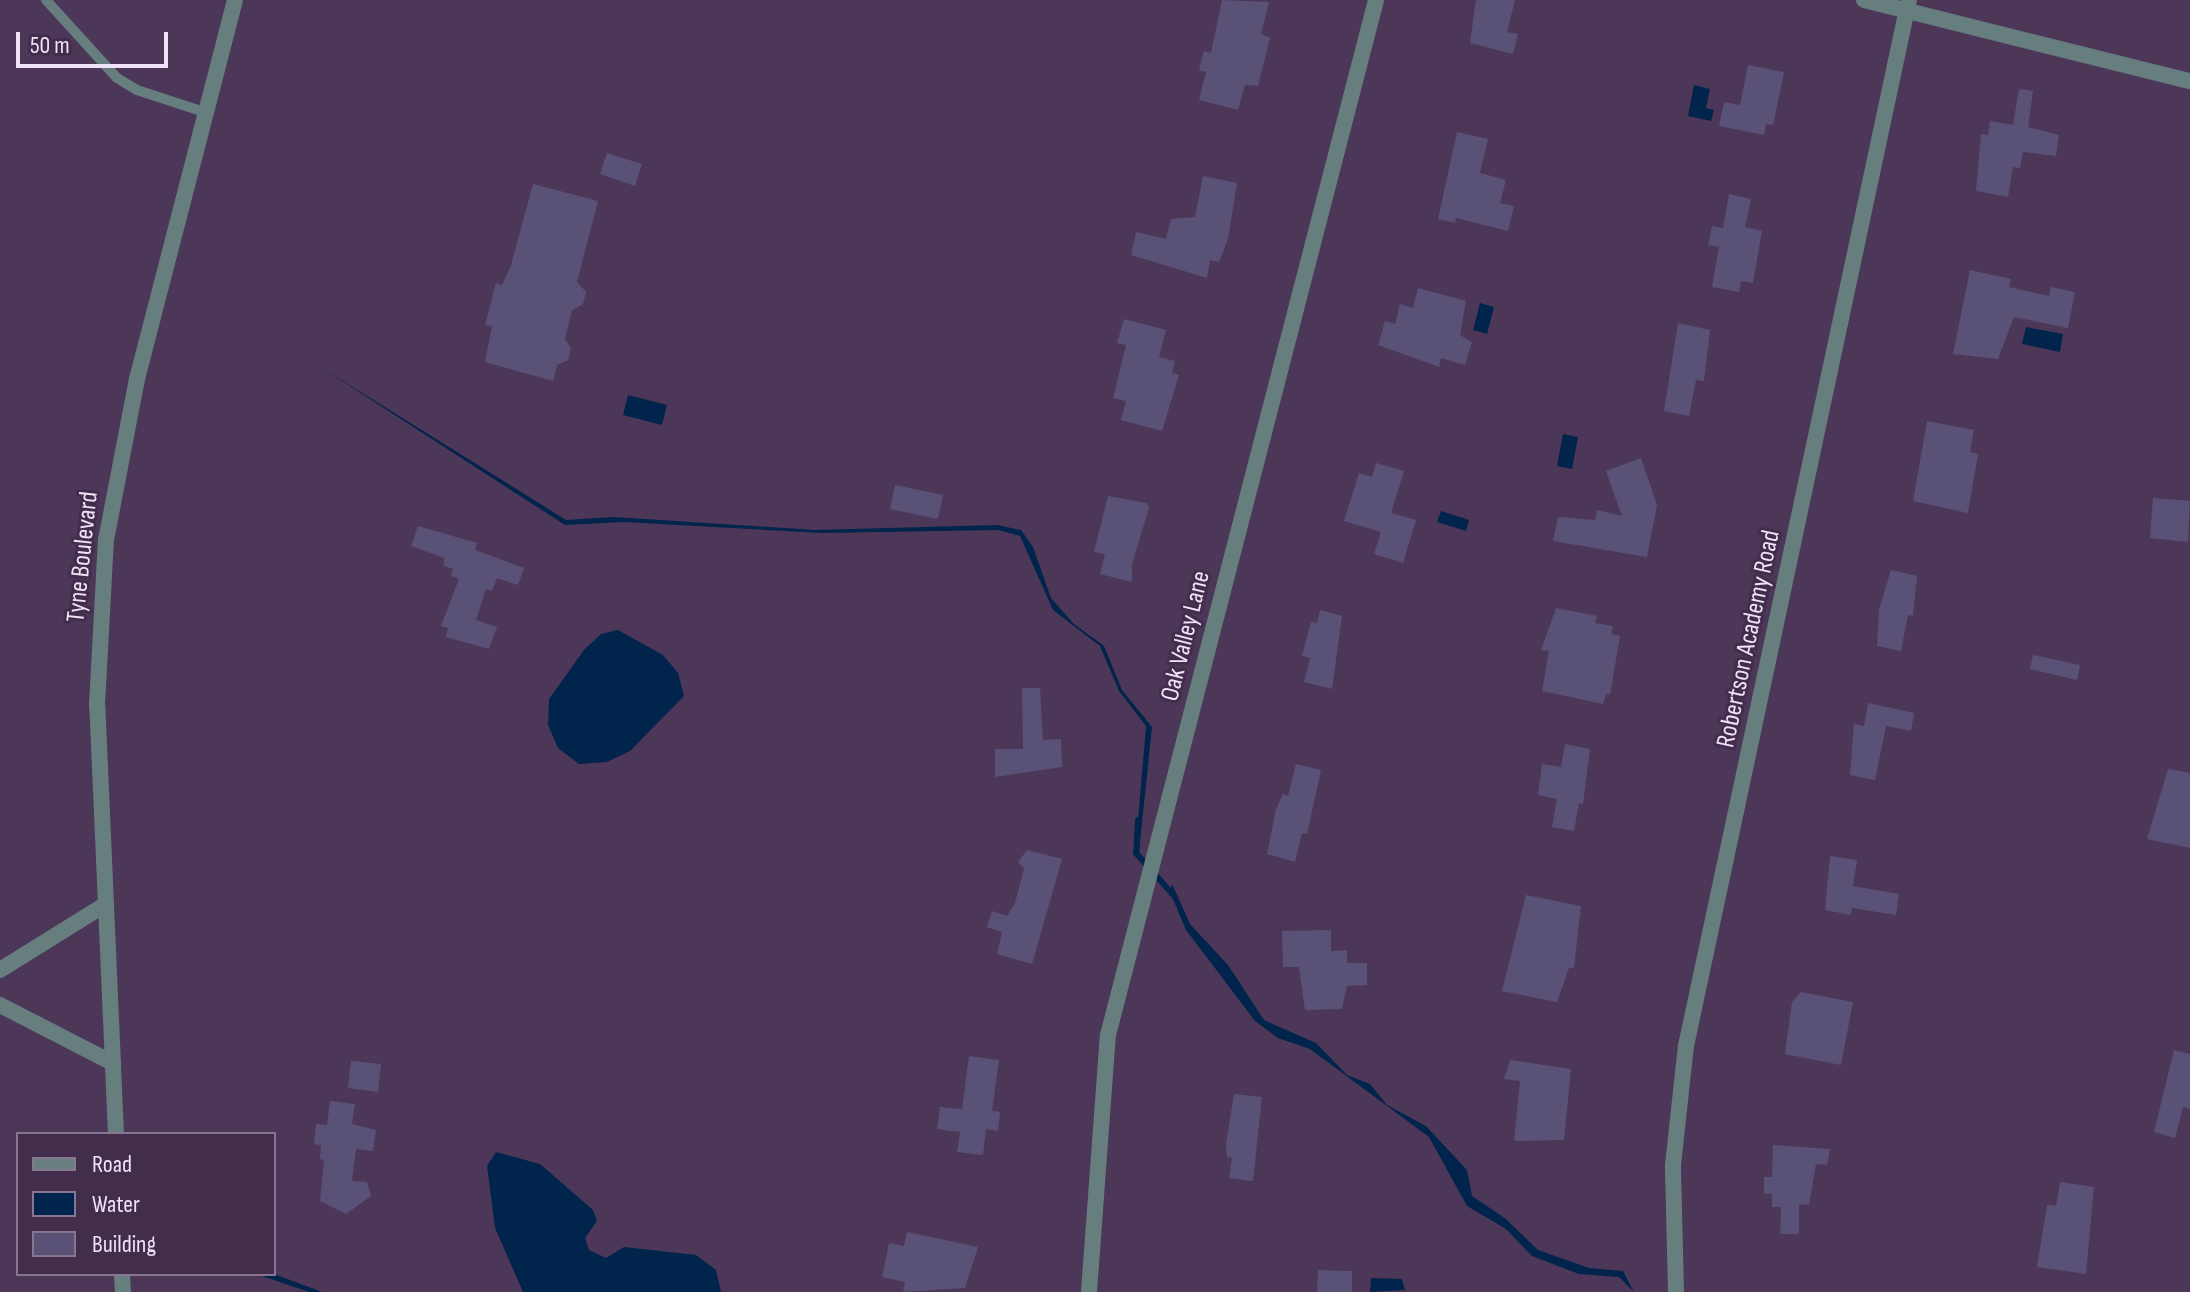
<!DOCTYPE html>
<style>
body{margin:0}
#map{position:relative;width:2190px;height:1292px;overflow:hidden;background:#4d3758;font-family:"Sofia Sans Condensed",sans-serif}
div>[style]{position:absolute}
.water>*{inset:0;background:#00244c}
.stream>*{height:6px;margin:-3px;padding:0 3px;transform-origin:3px;border-radius:3px;background:#00244c}
.building>*{inset:0;background:#5a5177}
.service>*{height:10px;margin:-5px;padding:0 5px;transform-origin:5px;border-radius:5px;background:#667e7d}
.minor>*{height:16px;margin:-8px;padding:0 8px;transform-origin:8px;border-radius:8px;background:#667e7d}
.tertiary>*{height:16px;margin:-8px;padding:0 8px;transform-origin:8px;border-radius:8px;background:#667e7d}
span{translate:-50% -50%;white-space:nowrap;text-align:center;line-height:1.15;-webkit-text-stroke:6px #422d4d;paint-order:stroke}
.street-label{font-size:26px;color:#f0e3f7}
.legend{position:absolute;left:16px;top:1132px;width:260px;height:144px;box-sizing:border-box;background:#422d4d;border:2px solid #887691;margin:0;padding:10px 14px;list-style:none;font-size:24px;color:#f0e3f7}
.legend li{display:flex;align-items:center;gap:16px;height:40px}
.legend b{width:40px;border:2px solid #887691}
.scale{position:absolute;left:16px;top:32px;width:152px;height:36px;box-sizing:border-box;border:4px solid #f0e3f7;border-top:0;padding-left:10px;font-size:24px;line-height:28px;white-space:nowrap;color:#f0e3f7;-webkit-text-stroke:6px #422d4d;paint-order:stroke}
</style>
<div id="map">
<div class="water">
<div style="clip-path:polygon(1694px 85px,1710px 89px,1706px 108px,1714px 110px,1711px 121px,1688px 116px)"></div>
<div style="clip-path:polygon(1480px 303px,1494px 307px,1487px 334px,1473px 330px)"></div>
<div style="clip-path:polygon(2026px 327px,2063px 334px,2060px 352px,2022px 344px)"></div>
<div style="clip-path:polygon(322px 368px,566px 520px,614px 517px,815px 530px,997px 525px,1021px 530px,1033px 547px,1051px 598px,1074px 624px,1104px 646px,1122px 690px,1152px 727px,1139px 852px,1135px 856px,1146px 726px,1119px 691px,1100px 646px,1053px 610px,1020px 536px,999px 530px,822px 533px,624px 522px,565px 525px)"></div>
<div style="clip-path:polygon(628px 395px,667px 405px,662px 425px,623px 415px)"></div>
<div style="clip-path:polygon(1563px 434px,1578px 437px,1572px 469px,1557px 466px)"></div>
<div style="clip-path:polygon(1441px 511px,1469px 520px,1466px 531px,1437px 522px)"></div>
<div style="clip-path:polygon(618px 630px,663px 655px,678px 673px,684px 696px,630px 751px,607px 762px,579px 764px,558px 748px,548px 725px,549px 699px,584px 650px,601px 634px)"></div>
<div style="clip-path:polygon(1172px 884px,1190px 924px,1228px 965px,1264px 1020px,1316px 1043px,1347px 1075px,1370px 1084px,1387px 1105px,1426px 1126px,1467px 1170px,1472px 1196px,1506px 1219px,1538px 1250px,1589px 1268px,1623px 1271px,1634px 1292px,1619px 1277px,1579px 1274px,1532px 1256px,1506px 1229px,1467px 1206px,1429px 1137px,1310px 1049px,1278px 1038px,1255px 1021px,1186px 930px,1170px 892px)"></div>
<div style="clip-path:polygon(496px 1152px,540px 1164px,593px 1210px,597px 1221px,585px 1238px,589px 1250px,606px 1258px,624px 1247px,696px 1255px,716px 1270px,721px 1292px,523px 1292px,495px 1228px,487px 1166px)"></div>
<div style="clip-path:polygon(256px 1274px,274px 1274px,322px 1292px,309px 1292px)"></div>
<div style="clip-path:polygon(1371px 1278px,1402px 1279px,1405px 1290px,1370px 1292px)"></div>
</div>
<div class="stream">
<div style="left:1138px;top:820px;width:33px;rotate:93deg"></div>
<div style="left:1136px;top:853px;width:59px;rotate:48.4deg"></div>
</div>
<div class="building">
<div style="clip-path:polygon(1222px 0,1269px 2px,1261px 34px,1270px 38px,1258px 86px,1245px 85px,1238px 110px,1199px 100px,1206px 72px,1199px 70px,1204px 51px,1211px 53px)"></div>
<div style="clip-path:polygon(1476px 0,1515px 0,1507px 32px,1518px 34px,1513px 54px,1470px 43px)"></div>
<div style="clip-path:polygon(1748px 65px,1784px 72px,1773px 125px,1766px 124px,1764px 135px,1719px 126px,1724px 102px,1740px 105px)"></div>
<div style="clip-path:polygon(2019px 89px,2033px 91px,2028px 127px,2059px 135px,2056px 156px,2023px 152px,2020px 168px,2013px 167px,2008px 197px,1976px 191px,1981px 134px,1988px 135px,1990px 121px,2013px 125px)"></div>
<div style="clip-path:polygon(1457px 132px,1488px 139px,1480px 173px,1506px 180px,1500px 203px,1514px 206px,1508px 231px,1456px 218px,1455px 223px,1438px 219px)"></div>
<div style="clip-path:polygon(607px 153px,642px 164px,635px 186px,600px 174px)"></div>
<div style="clip-path:polygon(1203px 176px,1237px 183px,1228px 239px,1219px 262px,1210px 260px,1207px 278px,1131px 255px,1136px 232px,1166px 239px,1171px 219px,1195px 217px)"></div>
<div style="clip-path:polygon(533px 184px,598px 201px,577px 282px,586px 292px,583px 304px,572px 310px,565px 339px,571px 348px,568px 360px,557px 365px,553px 381px,485px 362px,492px 326px,485px 325px,496px 283px,502px 285px,511px 265px)"></div>
<div style="clip-path:polygon(1729px 194px,1751px 199px,1745px 227px,1762px 231px,1753px 283px,1741px 281px,1739px 292px,1712px 287px,1719px 247px,1708px 245px,1712px 226px,1723px 228px)"></div>
<div style="clip-path:polygon(1970px 270px,2011px 279px,2009px 287px,2049px 296px,2051px 287px,2075px 292px,2068px 328px,2014px 317px,1998px 359px,1953px 354px)"></div>
<div style="clip-path:polygon(1418px 288px,1466px 301px,1460px 335px,1472px 342px,1465px 365px,1441px 358px,1439px 367px,1378px 345px,1385px 321px,1395px 324px,1400px 304px,1413px 308px)"></div>
<div style="clip-path:polygon(1124px 319px,1166px 330px,1159px 357px,1175px 361px,1172px 373px,1179px 375px,1162px 431px,1121px 420px,1126px 401px,1113px 398px,1126px 345px,1117px 343px)"></div>
<div style="clip-path:polygon(1678px 323px,1710px 330px,1704px 381px,1696px 380px,1689px 416px,1664px 411px)"></div>
<div style="clip-path:polygon(1927px 421px,1974px 430px,1970px 452px,1978px 454px,1968px 513px,1913px 501px)"></div>
<div style="clip-path:polygon(1641px 458px,1657px 505px,1647px 557px,1553px 541px,1558px 517px,1595px 520px,1597px 510px,1622px 516px,1606px 471px)"></div>
<div style="clip-path:polygon(1376px 463px,1404px 471px,1391px 513px,1416px 520px,1403px 563px,1374px 554px,1381px 532px,1344px 521px,1359px 473px,1372px 477px)"></div>
<div style="clip-path:polygon(895px 485px,943px 495px,938px 519px,890px 509px)"></div>
<div style="clip-path:polygon(1108px 496px,1147px 503px,1149px 508px,1132px 564px,1132px 582px,1100px 574px,1105px 554px,1094px 552px)"></div>
<div style="clip-path:polygon(2153px 498px,2190px 501px,2188px 542px,2150px 538px)"></div>
<div style="clip-path:polygon(418px 526px,477px 543px,475px 550px,524px 568px,518px 585px,497px 578px,492px 591px,486px 589px,476px 620px,497px 627px,489px 649px,446px 637px,448px 628px,441px 626px,459px 579px,451px 576px,453px 569px,444px 566px,444px 558px,411px 546px)"></div>
<div style="clip-path:polygon(1891px 570px,1917px 576px,1913px 616px,1908px 615px,1901px 651px,1877px 646px,1879px 610px)"></div>
<div style="clip-path:polygon(1556px 608px,1597px 616px,1595px 623px,1613px 626px,1611px 634px,1620px 636px,1610px 695px,1606px 694px,1603px 704px,1542px 691px,1549px 651px,1541px 650px)"></div>
<div style="clip-path:polygon(1320px 610px,1342px 616px,1332px 689px,1304px 682px,1310px 658px,1302px 656px,1311px 622px,1317px 623px)"></div>
<div style="clip-path:polygon(2033px 655px,2080px 665px,2077px 680px,2030px 669px)"></div>
<div style="clip-path:polygon(1022px 688px,1040px 688px,1043px 740px,1061px 739px,1062px 767px,995px 777px,995px 749px,1023px 749px)"></div>
<div style="clip-path:polygon(1868px 703px,1914px 713px,1911px 731px,1886px 726px,1875px 780px,1850px 775px,1854px 724px,1864px 726px)"></div>
<div style="clip-path:polygon(1565px 744px,1590px 749px,1583px 804px,1579px 803px,1574px 831px,1552px 827px,1557px 799px,1538px 795px,1542px 764px,1561px 767px)"></div>
<div style="clip-path:polygon(1296px 764px,1321px 770px,1307px 834px,1302px 833px,1295px 862px,1267px 854px,1276px 809px,1283px 794px,1288px 796px)"></div>
<div style="clip-path:polygon(2168px 769px,2190px 773px,2190px 848px,2147px 839px)"></div>
<div style="clip-path:polygon(1027px 850px,1062px 859px,1032px 964px,997px 954px,1002px 932px,987px 927px,992px 911px,1007px 916px,1015px 903px,1024px 869px,1018px 862px)"></div>
<div style="clip-path:polygon(1830px 856px,1857px 860px,1853px 886px,1899px 894px,1896px 915px,1852px 908px,1851px 915px,1825px 910px)"></div>
<div style="clip-path:polygon(1526px 895px,1581px 906px,1574px 968px,1569px 968px,1557px 1002px,1502px 991px)"></div>
<div style="clip-path:polygon(1331px 930px,1331px 951px,1347px 950px,1347px 963px,1367px 963px,1367px 985px,1347px 986px,1342px 1009px,1305px 1010px,1299px 967px,1283px 967px,1282px 931px)"></div>
<div style="clip-path:polygon(1801px 992px,1853px 1002px,1841px 1065px,1785px 1054px,1792px 1002px)"></div>
<div style="clip-path:polygon(2174px 1050px,2190px 1054px,2190px 1109px,2183px 1107px,2175px 1138px,2154px 1132px)"></div>
<div style="clip-path:polygon(969px 1056px,999px 1060px,992px 1111px,1000px 1112px,998px 1131px,986px 1129px,983px 1155px,957px 1152px,960px 1132px,937px 1129px,940px 1107px,962px 1109px)"></div>
<div style="clip-path:polygon(1510px 1060px,1571px 1069px,1564px 1140px,1514px 1141px,1520px 1081px,1504px 1079px)"></div>
<div style="clip-path:polygon(351px 1061px,381px 1064px,378px 1092px,348px 1088px)"></div>
<div style="clip-path:polygon(1234px 1094px,1262px 1097px,1253px 1181px,1229px 1178px,1232px 1158px,1227px 1157px,1226px 1144px)"></div>
<div style="clip-path:polygon(330px 1101px,355px 1104px,352px 1124px,376px 1130px,373px 1151px,356px 1149px,352px 1181px,367px 1182px,371px 1196px,346px 1214px,320px 1201px,324px 1160px,320px 1159px,321px 1145px,314px 1144px,316px 1124px,327px 1125px)"></div>
<div style="clip-path:polygon(1773px 1145px,1830px 1149px,1827px 1165px,1816px 1164px,1809px 1205px,1799px 1204px,1799px 1234px,1780px 1234px,1781px 1207px,1772px 1207px,1772px 1194px,1764px 1194px,1764px 1177px,1772px 1177px)"></div>
<div style="clip-path:polygon(2060px 1182px,2094px 1187px,2086px 1274px,2037px 1267px,2047px 1205px,2056px 1206px)"></div>
<div style="clip-path:polygon(907px 1232px,978px 1247px,965px 1288px,903px 1292px,905px 1282px,882px 1277px,889px 1243px,904px 1246px)"></div>
<div style="clip-path:polygon(1318px 1270px,1352px 1271px,1352px 1292px,1317px 1292px)"></div>
</div>
<div class="service">
<div style="left:46px;top:0;width:105px;rotate:47.7deg"></div>
<div style="left:117px;top:78px;width:23px;rotate:31deg"></div>
<div style="left:137px;top:90px;width:74px;rotate:18.2deg"></div>
</div>
<div class="minor">
<div style="left:1864px;top:0;width:336px;rotate:14deg"></div>
<div style="left:1089px;top:1292px;width:258px;rotate:-85.8deg"></div>
<div style="left:1108px;top:1035px;width:1069px;rotate:-75.48deg"></div>
<div style="left:1676px;top:1292px;width:127px;rotate:-91.4deg"></div>
<div style="left:1673px;top:1165px;width:120px;rotate:-83.8deg"></div>
<div style="left:1686px;top:1046px;width:1070px;rotate:-77.97deg"></div>
</div>
<div class="tertiary">
<div style="left:0;top:970px;width:125px;rotate:-31.9deg"></div>
<div style="left:0;top:1005px;width:127px;rotate:27.2deg"></div>
<div style="left:116px;top:1134px;width:429px;rotate:-92.5deg"></div>
<div style="left:97px;top:705px;width:165px;rotate:-86.9deg"></div>
<div style="left:106px;top:540px;width:164px;rotate:-79.1deg"></div>
<div style="left:137px;top:379px;width:391px;rotate:-75.5deg"></div>
<div style="left:122px;top:1274px;width:18px;rotate:87deg"></div>
</div>
<div class="street-label">
<span style="left:83px;top:557px;rotate:-84deg">Tyne Boulevard</span>
<span style="left:1186px;top:636px;rotate:-76deg">Oak Valley Lane</span>
<span style="left:1749px;top:639px;rotate:-78deg">Robertson Academy Road</span>
</div>
<ul class="legend">
<li><b style="height:10px;background:#667e7d"></b>Road</li>
<li><b style="height:22px;background:#00244c"></b>Water</li>
<li><b style="height:22px;background:#5a5177"></b>Building</li>
</ul>
<div class="scale">50 m</div>
</div>
